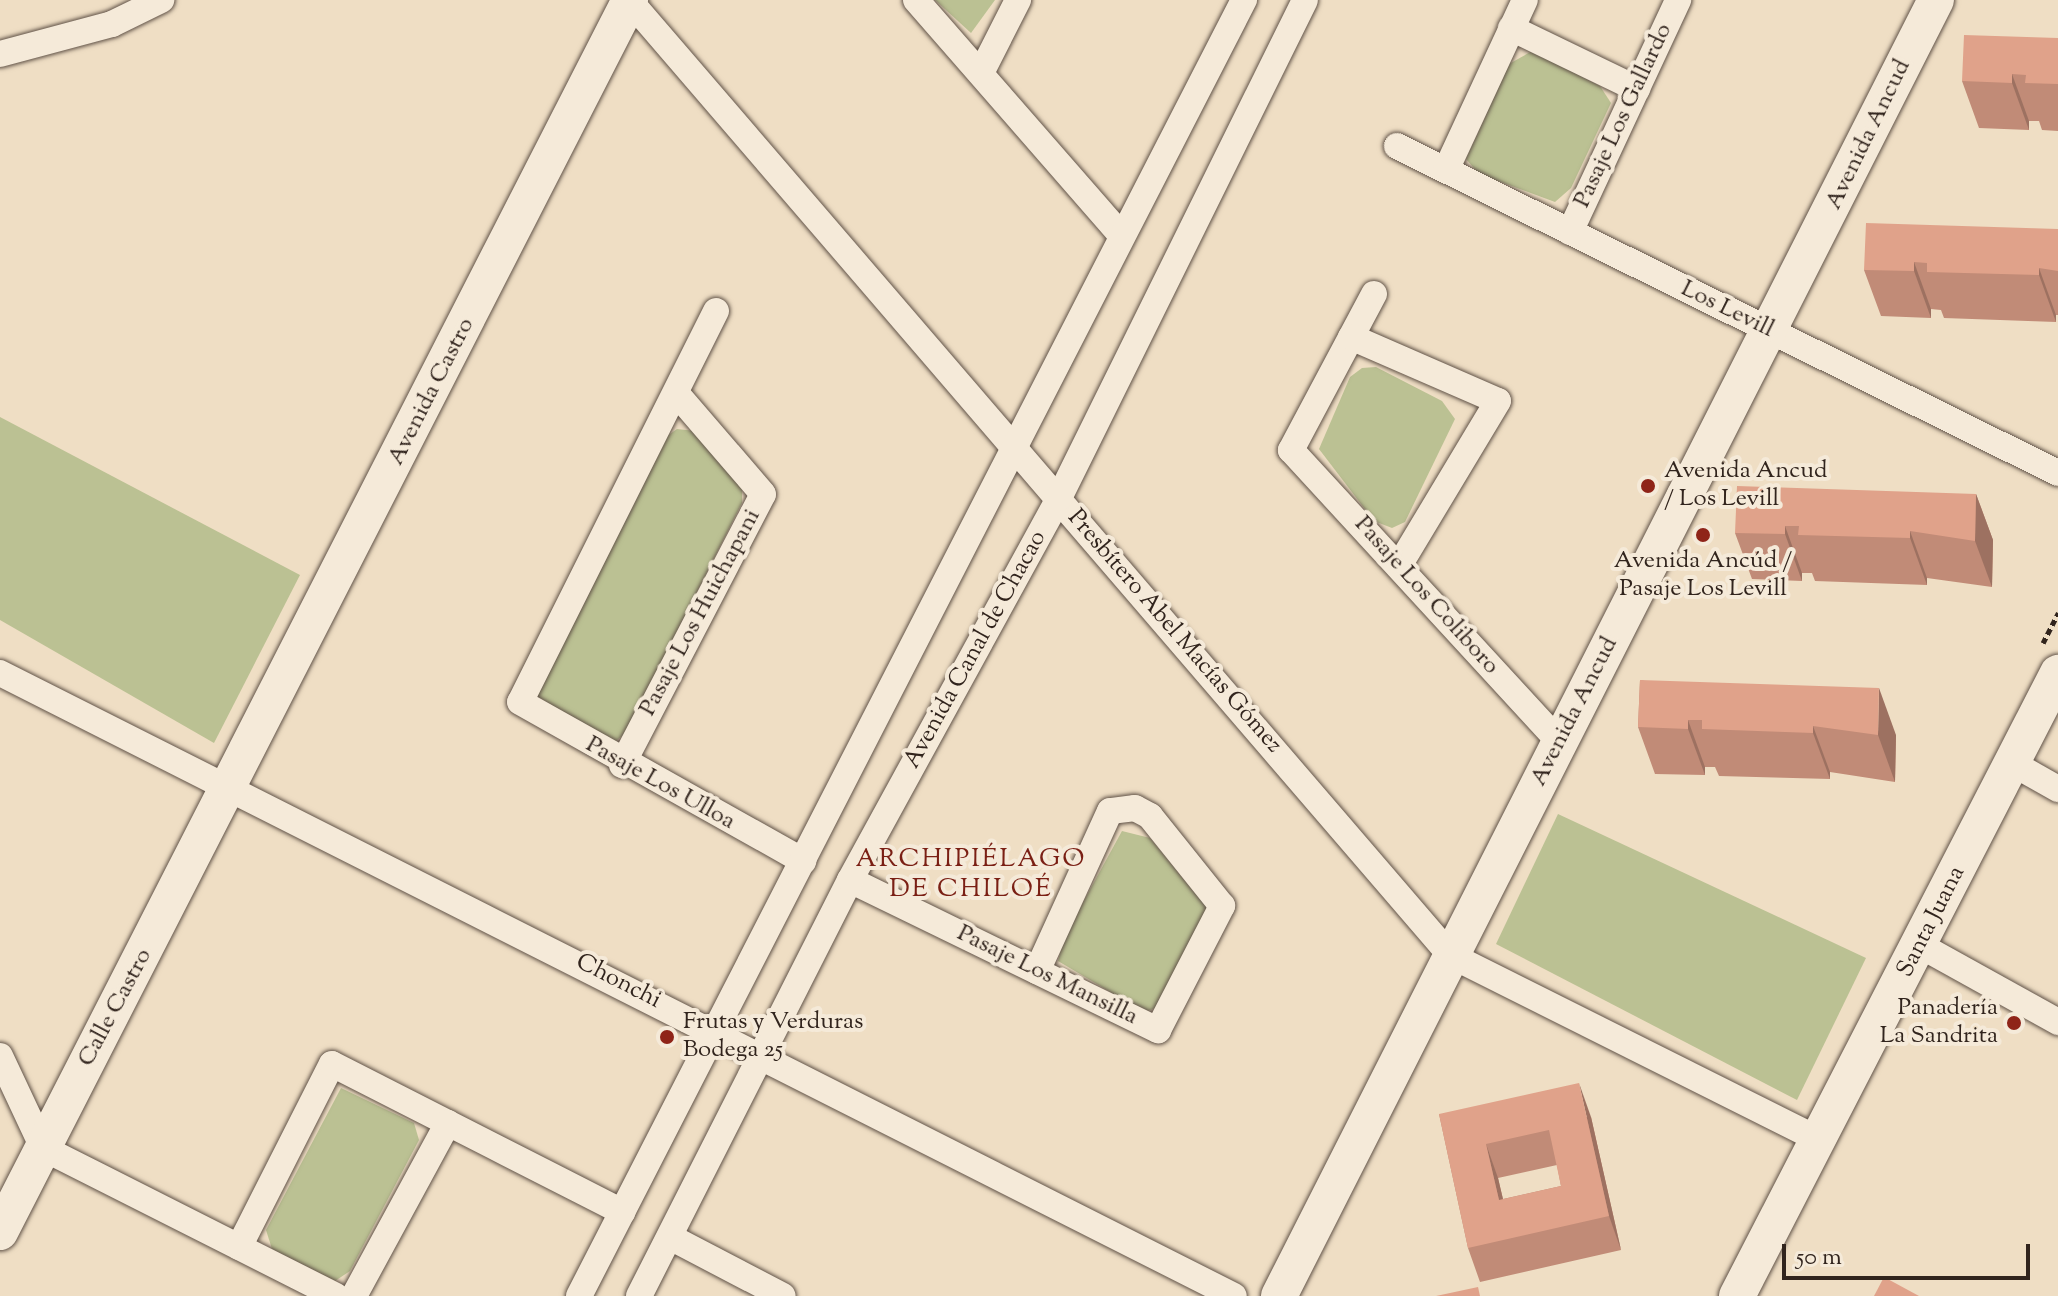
<!DOCTYPE html>
<meta charset="utf-8">
<style>
body{margin:0}
#map{position:relative;width:2058px;height:1296px;overflow:hidden;background:#efdec4;font-family:"Sorts Mill Goudy",serif}
div>[style]{position:absolute}
.green>*{inset:0;background:#bbc193}
.path>*{height:5px;margin-top:-2.5px;transform-origin:0;background:repeating-linear-gradient(90deg,#31241d 0 6px,transparent 0 10px)}
.roads{filter:drop-shadow(0 0 2px #605247) drop-shadow(0 0 2px #605247)}
.street>*{height:26px;margin:-13px;padding:0 13px;transform-origin:13px;border-radius:13px;background:#f5ead9}
.secondary>*{height:36px;margin:-18px;padding:0 18px;transform-origin:18px;border-radius:18px;background:#f5ead9}
.wall>*{inset:0;background:#c18b77}
.shaded-wall>*{inset:0;background:#9d7161}
.building>*{inset:0;background:#e0a28a}
.dots>*{width:22px;height:22px;translate:-50% -50%;box-sizing:border-box;border:4px solid #f5ead9;border-radius:50%}
span{translate:-50% -50%;white-space:nowrap;text-align:center;line-height:1.15;-webkit-text-stroke:8px #f5ead9;paint-order:stroke}
.street-label{font-size:24px;color:#31241d}
.poi-label{font-size:24px;color:#31241d}
.left{translate:0 -50%;text-align:left}
.right{translate:-100% -50%;text-align:right}
.neighbourhood-label{font-size:26px;color:#7a1f14;letter-spacing:2px}
.scale{position:absolute;left:1782px;top:1244px;width:248px;height:36px;box-sizing:border-box;border:4px solid #31241d;border-top:0;padding-left:10px;font-size:24px;line-height:28px;white-space:nowrap;color:#31241d;-webkit-text-stroke:6px #f5ead9;paint-order:stroke}
</style>
<div id="map">
<div class="green">
<div style="clip-path:polygon(935px 0,995px 0,971px 33px)"></div>
<div style="clip-path:polygon(1532px 51px,1600px 86px,1611px 103px,1571px 188px,1555px 202px,1479px 174px,1466px 159px,1509px 64px)"></div>
<div style="clip-path:polygon(1362px 368px,1376px 367px,1442px 401px,1455px 419px,1405px 522px,1392px 528px,1374px 521px,1319px 449px,1350px 377px)"></div>
<div style="clip-path:polygon(0 417px,300px 575px,214px 743px,0 620px)"></div>
<div style="clip-path:polygon(677px 429px,695px 431px,742px 488px,742px 503px,625px 734px,613px 743px,537px 696px,667px 436px)"></div>
<div style="clip-path:polygon(1558px 814px,1866px 958px,1797px 1100px,1496px 944px)"></div>
<div style="clip-path:polygon(1122px 831px,1150px 838px,1207px 908px,1156px 1008px,1144px 1012px,1058px 961px,1064px 937px)"></div>
<div style="clip-path:polygon(341px 1088px,414px 1123px,419px 1140px,350px 1271px,335px 1281px,272px 1249px,266px 1230px)"></div>
</div>
<div class="path">
<div style="left:2043px;top:643px;width:34px;rotate:-63deg"></div>
</div>
<div class="roads">
<div class="street">
<div style="left:629px;top:0;width:1259px;rotate:49.31deg"></div>
<div style="left:1450px;top:955px;width:409px;rotate:26.6deg"></div>
<div style="left:916px;top:0;width:313px;rotate:48.9deg"></div>
<div style="left:1511px;top:28px;width:140px;rotate:25.8deg"></div>
<div style="left:0;top:54px;width:116px;rotate:-15deg"></div>
<div style="left:112px;top:24px;width:55px;rotate:-26.1deg"></div>
<div style="left:981px;top:73px;width:82px;rotate:-63.1deg"></div>
<div style="left:1397px;top:146px;width:737px;rotate:26.32deg"></div>
<div style="left:1446px;top:170px;width:187px;rotate:-65.1deg"></div>
<div style="left:1570px;top:232px;width:256px;rotate:-65deg"></div>
<div style="left:1374px;top:294px;width:177px;rotate:118deg"></div>
<div style="left:1291px;top:450px;width:398px;rotate:47.4deg"></div>
<div style="left:716px;top:311px;width:437px;rotate:116.6deg"></div>
<div style="left:520px;top:702px;width:325px;rotate:29.3deg"></div>
<div style="left:1351px;top:337px;width:160px;rotate:23.5deg"></div>
<div style="left:1498px;top:401px;width:190px;rotate:121deg"></div>
<div style="left:0;top:673px;width:1382px;rotate:26.79deg"></div>
<div style="left:2012px;top:763px;width:53px;rotate:29.5deg"></div>
<div style="left:622px;top:765px;width:305px;rotate:-62.5deg"></div>
<div style="left:763px;top:494px;width:133px;rotate:-130.7deg"></div>
<div style="left:850px;top:880px;width:343px;rotate:26deg"></div>
<div style="left:1158px;top:1030px;width:140px;rotate:-62.7deg"></div>
<div style="left:1222px;top:906px;width:115px;rotate:-128.7deg"></div>
<div style="left:1150px;top:816px;width:17px;rotate:-152deg"></div>
<div style="left:1135px;top:808px;width:25px;rotate:173deg"></div>
<div style="left:1110px;top:811px;width:176px;rotate:114.5deg"></div>
<div style="left:1921px;top:946px;width:157px;rotate:29deg"></div>
<div style="left:0;top:1056px;width:102px;rotate:64.9deg"></div>
<div style="left:43px;top:1148px;width:328px;rotate:26.8deg"></div>
<div style="left:670px;top:1237px;width:127px;rotate:27.6deg"></div>
<div style="left:239px;top:1247px;width:205px;rotate:-63.1deg"></div>
<div style="left:332px;top:1064px;width:326px;rotate:27deg"></div>
<div style="left:354px;top:1296px;width:197px;rotate:-61.5deg"></div>
<div style="left:579px;top:1296px;width:1457px;rotate:-62.84deg"></div>
<div style="left:639px;top:1296px;width:466px;rotate:-63.1deg"></div>
<div style="left:850px;top:880px;width:435px;rotate:-61.3deg"></div>
<div style="left:1059px;top:498px;width:555px;rotate:-63.71deg"></div>
</div>
<div class="secondary">
<div style="left:0;top:1232px;width:1384px;rotate:-62.92deg"></div>
<div style="left:1279px;top:1296px;width:1453px;rotate:-63.12deg"></div>
<div style="left:1737px;top:1296px;width:701px;rotate:-62.74deg"></div>
</div>
</div>
<div class="wall">
<div style="clip-path:polygon(2058px 38px,2058px 131px,2042px 130px,2039px 121px,2029px 121px,2029px 130px,1979px 128px,1962px 81px)"></div>
<div style="clip-path:polygon(2058px 229px,2058px 315px,2056px 315px,2056px 322px,1944px 318px,1941px 310px,1931px 309px,1931px 318px,1881px 316px,1864px 270px)"></div>
<div style="clip-path:polygon(1976px 494px,1993px 540px,1992px 587px,1927px 578px,1927px 585px,1815px 581px,1812px 573px,1802px 573px,1802px 581px,1752px 579px,1735px 533px)"></div>
<div style="clip-path:polygon(1640px 680px,1896px 735px,1895px 782px,1830px 772px,1830px 779px,1719px 776px,1715px 767px,1705px 767px,1705px 775px,1655px 774px,1638px 727px)"></div>
<div style="clip-path:polygon(evenodd,1439px 1114px,1591px 1117px,1621px 1250px,1480px 1282px,1468px 1248px,1439px 1114px,1557px 1165px,1561px 1186px,1503px 1199px,1498px 1178px,1557px 1165px)"></div>
</div>
<div class="shaded-wall">
<div style="clip-path:polygon(2012px 74px,2029px 121px,2029px 130px,2012px 83px)"></div>
<div style="clip-path:polygon(1914px 262px,1931px 309px,1931px 318px,1914px 271px)"></div>
<div style="clip-path:polygon(2039px 268px,2056px 315px,2056px 322px,2039px 275px)"></div>
<div style="clip-path:polygon(1976px 494px,1993px 540px,1992px 587px,1975px 541px)"></div>
<div style="clip-path:polygon(1785px 526px,1802px 573px,1802px 581px,1785px 534px)"></div>
<div style="clip-path:polygon(1910px 531px,1927px 578px,1927px 585px,1910px 538px)"></div>
<div style="clip-path:polygon(1879px 688px,1896px 735px,1895px 782px,1878px 735px)"></div>
<div style="clip-path:polygon(1688px 720px,1705px 767px,1705px 775px,1688px 729px)"></div>
<div style="clip-path:polygon(1813px 726px,1830px 772px,1830px 779px,1813px 733px)"></div>
<div style="clip-path:polygon(1579px 1083px,1591px 1117px,1621px 1250px,1609px 1216px)"></div>
<div style="clip-path:polygon(1486px 1144px,1498px 1178px,1511px 1234px,1499px 1200px)"></div>
</div>
<div class="building">
<div style="clip-path:polygon(1964px 35px,2058px 38px,2058px 84px,2025px 83px,2026px 75px,2012px 74px,2012px 83px,1962px 81px)"></div>
<div style="clip-path:polygon(1866px 223px,2058px 229px,2058px 271px,2039px 268px,2039px 275px,1927px 272px,1927px 263px,1914px 262px,1914px 271px,1864px 270px)"></div>
<div style="clip-path:polygon(1737px 486px,1976px 494px,1975px 541px,1910px 531px,1910px 538px,1798px 535px,1799px 526px,1785px 526px,1785px 534px,1735px 533px)"></div>
<div style="clip-path:polygon(1640px 680px,1879px 688px,1878px 735px,1813px 726px,1813px 733px,1702px 729px,1702px 720px,1688px 720px,1688px 729px,1638px 727px)"></div>
<div style="clip-path:polygon(evenodd,1579px 1083px,1609px 1216px,1468px 1248px,1439px 1114px,1579px 1083px,1549px 1130px,1561px 1186px,1499px 1200px,1486px 1144px,1549px 1130px)"></div>
<div style="clip-path:polygon(1884px 1277px,1919px 1296px,1874px 1296px)"></div>
<div style="clip-path:polygon(1478px 1287px,1480px 1296px,1436px 1296px)"></div>
</div>
<div class="dots">
<div style="left:1648px;top:486px;background:#8f2418"></div>
<div style="left:1703px;top:535px;background:#8f2418"></div>
<div style="left:2014px;top:1023px;background:#8f2418"></div>
<div style="left:667px;top:1037px;background:#8f2418"></div>
</div>
<div class="street-label">
<span style="left:1624px;top:116px;rotate:-65deg">Pasaje Los Gallardo</span>
<span style="left:1869px;top:135px;rotate:-64deg">Avenida Ancud</span>
<span style="left:1727px;top:310px;rotate:26deg">Los Levill</span>
<span style="left:432px;top:392px;rotate:-63deg">Avenida Castro</span>
<span style="left:1426px;top:596px;rotate:48deg">Pasaje Los Coliboro</span>
<span style="left:701px;top:613px;rotate:-62deg">Pasaje Los Huichapani</span>
<span style="left:1174px;top:632px;rotate:49deg">Presbítero Abel Macías Gómez</span>
<span style="left:976px;top:650px;rotate:-61deg">Avenida Canal de Chacao</span>
<span style="left:1575px;top:712px;rotate:-63deg">Avenida Ancud</span>
<span style="left:660px;top:784px;rotate:29deg">Pasaje Los Ulloa</span>
<span style="left:1932px;top:922px;rotate:-63deg">Santa Juana</span>
<span style="left:1047px;top:976px;rotate:26deg">Pasaje Los Mansilla</span>
<span style="left:618px;top:982px;rotate:27deg">Chonchi</span>
<span style="left:116px;top:1008px;rotate:-62deg">Calle Castro</span>
</div>
<div class="poi-label">
<span class="left" style="left:1664px;top:486px">Avenida Ancud<br>/ Los Levill</span>
<span style="left:1703px;top:576px">Avenida Ancúd /<br>Pasaje Los Levill</span>
<span class="right" style="left:1998px;top:1023px">Panadería<br>La Sandrita</span>
<span class="left" style="left:683px;top:1037px">Frutas y Verduras<br>Bodega 25</span>
</div>
<div class="neighbourhood-label">
<span style="left:971px;top:875px">ARCHIPIÉLAGO<br>DE CHILOÉ</span>
</div>
<div class="scale">50 m</div>
</div>
